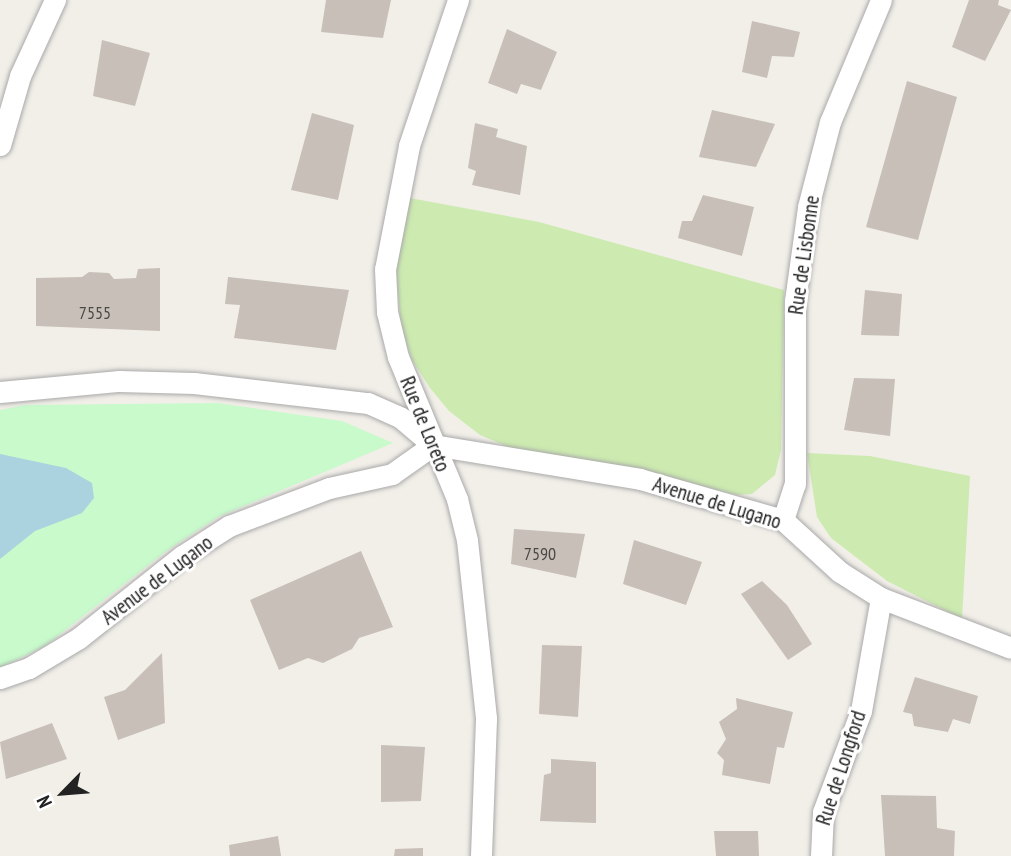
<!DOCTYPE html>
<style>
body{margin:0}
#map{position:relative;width:1011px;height:856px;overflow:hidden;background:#f2efe9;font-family:"PT Sans Narrow",sans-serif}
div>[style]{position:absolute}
.grass>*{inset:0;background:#cdebb0}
.park>*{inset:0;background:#c8facc}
.water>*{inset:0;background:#aad3df}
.building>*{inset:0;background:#c7bfb8}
.roads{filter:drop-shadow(0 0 2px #a9a9a9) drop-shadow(0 0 2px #a9a9a9)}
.minor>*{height:21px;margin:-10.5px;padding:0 10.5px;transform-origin:10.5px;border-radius:10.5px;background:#fff}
span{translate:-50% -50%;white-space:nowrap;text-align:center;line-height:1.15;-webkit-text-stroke:6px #fff;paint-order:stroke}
.number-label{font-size:18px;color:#4b4948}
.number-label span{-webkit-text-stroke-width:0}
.street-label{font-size:21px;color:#222}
.north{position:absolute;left:28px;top:758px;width:70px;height:70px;-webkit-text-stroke:5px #fff;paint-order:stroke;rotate:245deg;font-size:19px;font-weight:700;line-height:28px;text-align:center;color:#222}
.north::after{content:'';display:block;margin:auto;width:24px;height:32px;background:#222;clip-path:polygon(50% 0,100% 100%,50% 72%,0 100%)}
</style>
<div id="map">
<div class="grass">
<div style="clip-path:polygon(410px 198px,539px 222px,784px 290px,781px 450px,775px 475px,752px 494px,737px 495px,630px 467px,513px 449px,480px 435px,449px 411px,430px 388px,412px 360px,401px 327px,396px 269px)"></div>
<div style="clip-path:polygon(807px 453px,870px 456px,970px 476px,962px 619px,887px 581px,831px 538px,817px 517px)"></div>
</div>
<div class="park">
<div style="clip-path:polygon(217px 403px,342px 421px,393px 443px,218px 517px,165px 552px,45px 646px,0 668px,0 410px,25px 405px)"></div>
</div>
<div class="water">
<div style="clip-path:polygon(0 454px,66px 468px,92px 483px,94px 498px,82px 513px,35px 531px,0 559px)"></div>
</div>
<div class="building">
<div style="clip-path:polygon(326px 0,391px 0,383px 38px,321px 32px)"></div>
<div style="clip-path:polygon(969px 0,999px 0,998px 5px,1011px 10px,985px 61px,952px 47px)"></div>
<div style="clip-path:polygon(752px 21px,800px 32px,794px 57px,772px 56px,767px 78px,742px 72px)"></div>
<div style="clip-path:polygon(507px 29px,557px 52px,541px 90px,521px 84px,517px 94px,488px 83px)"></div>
<div style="clip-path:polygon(102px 40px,150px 53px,135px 106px,93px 96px)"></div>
<div style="clip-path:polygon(907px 81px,957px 97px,918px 240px,866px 227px)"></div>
<div style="clip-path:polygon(712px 110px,775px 124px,756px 167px,699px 157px)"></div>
<div style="clip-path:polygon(312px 113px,354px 125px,338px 200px,291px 190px)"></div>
<div style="clip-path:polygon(475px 123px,498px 129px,496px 137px,527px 146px,520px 195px,472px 185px,476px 171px,468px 168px)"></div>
<div style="clip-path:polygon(703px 195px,754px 207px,742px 256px,678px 238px,682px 221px,692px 221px)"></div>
<div style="clip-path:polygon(160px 268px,160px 331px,36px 326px,36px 278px,82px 277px,89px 272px,109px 273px,114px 279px,136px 278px,138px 269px)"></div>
<div style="clip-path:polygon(228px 277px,349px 290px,336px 350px,234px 338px,240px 305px,225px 304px)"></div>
<div style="clip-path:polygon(865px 290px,902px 294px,899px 336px,861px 335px)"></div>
<div style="clip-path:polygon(854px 378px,895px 379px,890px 436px,844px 430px)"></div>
<div style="clip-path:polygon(514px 529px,585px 534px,576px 578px,511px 564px)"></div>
<div style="clip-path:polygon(634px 540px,702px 562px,686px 605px,623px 584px)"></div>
<div style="clip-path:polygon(361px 551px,393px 627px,359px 638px,352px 649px,323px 663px,308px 658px,279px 670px,250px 600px)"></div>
<div style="clip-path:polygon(762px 581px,787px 605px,812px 644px,788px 660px,741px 594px)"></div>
<div style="clip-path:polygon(542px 645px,582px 646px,578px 717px,539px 714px)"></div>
<div style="clip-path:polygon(162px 653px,165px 723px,118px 740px,104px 697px,125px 690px)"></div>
<div style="clip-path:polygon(915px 677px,978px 696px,970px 724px,953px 719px,948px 732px,914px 726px,912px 714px,903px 712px)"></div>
<div style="clip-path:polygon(736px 698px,793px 712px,784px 748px,777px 747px,770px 784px,722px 775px,724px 760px,717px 753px,726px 739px,719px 722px,737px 709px)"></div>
<div style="clip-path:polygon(52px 723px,67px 759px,6px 779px,0 742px)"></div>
<div style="clip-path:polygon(381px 745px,425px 747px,421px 801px,381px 802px)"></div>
<div style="clip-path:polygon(551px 759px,596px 762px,596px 823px,540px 821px,544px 775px,551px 773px)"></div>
<div style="clip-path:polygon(881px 795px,936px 796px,937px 828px,955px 831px,954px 856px,885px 856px)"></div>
<div style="clip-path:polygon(714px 831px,758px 831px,759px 856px,716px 856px)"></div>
<div style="clip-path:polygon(278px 836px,281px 856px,230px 856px,229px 845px)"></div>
<div style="clip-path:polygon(423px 848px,423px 856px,394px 856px,395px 849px)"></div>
</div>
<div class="roads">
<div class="minor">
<div style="left:458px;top:0;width:154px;rotate:108.6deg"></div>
<div style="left:409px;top:146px;width:125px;rotate:101deg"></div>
<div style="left:385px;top:269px;width:43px;rotate:87.3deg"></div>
<div style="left:387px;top:312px;width:46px;rotate:76.3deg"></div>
<div style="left:398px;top:357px;width:154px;rotate:67.4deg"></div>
<div style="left:457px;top:499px;width:42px;rotate:76.3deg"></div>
<div style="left:467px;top:540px;width:180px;rotate:83.9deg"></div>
<div style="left:486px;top:719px;width:137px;rotate:92.1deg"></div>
<div style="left:0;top:145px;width:72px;rotate:-73.8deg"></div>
<div style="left:20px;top:76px;width:84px;rotate:-65.3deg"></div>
<div style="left:0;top:392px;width:120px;rotate:-5.3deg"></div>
<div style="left:119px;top:381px;width:75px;rotate:1.5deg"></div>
<div style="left:194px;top:383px;width:175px;rotate:6.6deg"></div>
<div style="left:368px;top:403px;width:36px;rotate:24deg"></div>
<div style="left:401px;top:418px;width:42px;rotate:40.2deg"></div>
<div style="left:433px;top:445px;width:210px;rotate:9.3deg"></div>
<div style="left:640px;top:479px;width:149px;rotate:16deg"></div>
<div style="left:783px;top:520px;width:77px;rotate:42.4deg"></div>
<div style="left:840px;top:572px;width:49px;rotate:32.4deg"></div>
<div style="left:881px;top:598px;width:139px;rotate:21deg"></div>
<div style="left:783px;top:520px;width:38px;rotate:-72deg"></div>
<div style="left:795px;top:484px;width:183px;rotate:-90deg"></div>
<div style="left:795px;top:301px;width:95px;rotate:-82.1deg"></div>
<div style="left:808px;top:207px;width:88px;rotate:-75.5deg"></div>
<div style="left:830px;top:122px;width:132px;rotate:-67.3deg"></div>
<div style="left:0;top:678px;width:31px;rotate:-19deg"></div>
<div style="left:29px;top:668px;width:58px;rotate:-31deg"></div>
<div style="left:79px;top:638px;width:132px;rotate:-38.5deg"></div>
<div style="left:182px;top:556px;width:56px;rotate:-32.6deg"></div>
<div style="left:229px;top:526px;width:107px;rotate:-20.8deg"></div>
<div style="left:329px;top:488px;width:65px;rotate:-12.5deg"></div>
<div style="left:392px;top:474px;width:50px;rotate:-35.3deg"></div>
<div style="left:821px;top:856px;width:44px;rotate:-87.4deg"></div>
<div style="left:823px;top:812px;width:108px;rotate:-69.4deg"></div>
<div style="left:861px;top:711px;width:115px;rotate:-80deg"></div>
</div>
</div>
<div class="number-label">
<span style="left:95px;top:313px">7555</span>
<span style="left:540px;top:554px">7590</span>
</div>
<div class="street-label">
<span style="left:804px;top:255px;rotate:-82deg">Rue de Lisbonne</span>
<span style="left:425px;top:424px;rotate:68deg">Rue de Loreto</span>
<span style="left:717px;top:503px;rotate:17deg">Avenue de Lugano</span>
<span style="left:157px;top:580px;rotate:-37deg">Avenue de Lugano</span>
<span style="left:841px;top:768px;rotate:-72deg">Rue de Longford</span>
</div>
<div class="north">N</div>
</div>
